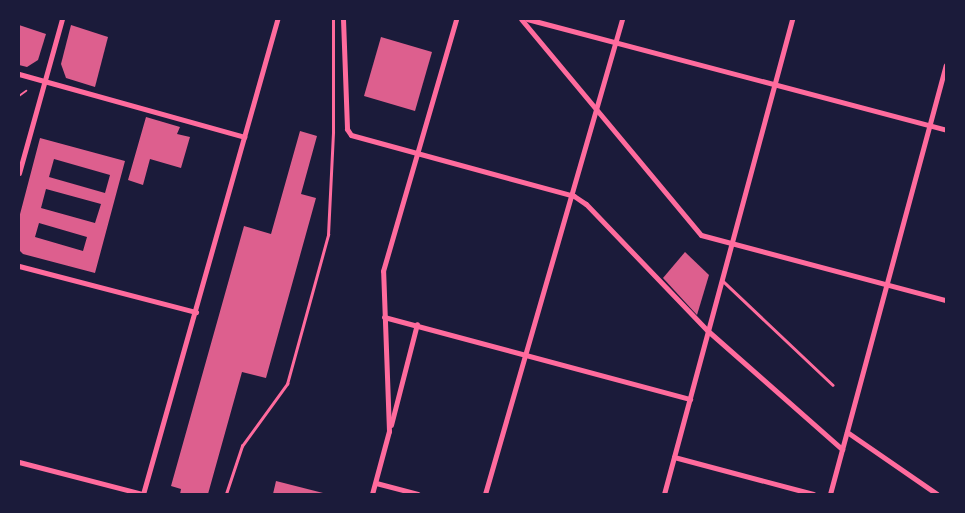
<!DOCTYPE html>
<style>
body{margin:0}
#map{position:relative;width:965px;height:513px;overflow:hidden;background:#1b1b3a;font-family:Montserrat,sans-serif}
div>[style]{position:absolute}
.building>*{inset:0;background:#dd5f8e}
.path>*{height:2px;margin:-1px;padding:0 1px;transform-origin:1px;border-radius:1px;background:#ff6b9d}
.service>*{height:2.5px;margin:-1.25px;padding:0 1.25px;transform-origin:1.25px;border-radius:1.25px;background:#ff6b9d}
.minor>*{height:5px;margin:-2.5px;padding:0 2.5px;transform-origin:2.5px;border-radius:2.5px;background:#ff6b9d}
span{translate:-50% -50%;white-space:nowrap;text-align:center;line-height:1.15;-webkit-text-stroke:5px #1b1b3a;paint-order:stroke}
.frame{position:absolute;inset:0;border:20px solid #1b1b3a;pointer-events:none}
</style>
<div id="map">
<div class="building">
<div style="clip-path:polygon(19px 25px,46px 34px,38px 60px,27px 67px,19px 65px)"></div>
<div style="clip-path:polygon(71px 25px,108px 37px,95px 87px,66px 78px,61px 64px)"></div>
<div style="clip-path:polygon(381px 37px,432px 52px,415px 111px,364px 96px)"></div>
<div style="clip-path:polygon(146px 117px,180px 127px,177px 134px,190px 137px,181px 168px,150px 159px,143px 185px,128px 180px)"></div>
<div style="clip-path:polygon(300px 131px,317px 136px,301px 194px,316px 198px,266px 378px,242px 372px,208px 494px,180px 494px,181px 489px,171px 486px,244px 226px,271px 234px)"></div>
<div style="clip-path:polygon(evenodd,40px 138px,125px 161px,95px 273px,23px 254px,19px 250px,19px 218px,40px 138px,54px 159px,110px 175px,105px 193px,49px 177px,54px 159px,40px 138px,46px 189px,101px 204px,95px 223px,41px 208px,46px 189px,40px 138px,39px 223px,87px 237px,83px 251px,35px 237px,39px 223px)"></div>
<div style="clip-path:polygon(685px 252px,709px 275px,697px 315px,663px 278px)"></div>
<div style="clip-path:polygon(276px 481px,327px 494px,273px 494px)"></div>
</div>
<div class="path">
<div style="left:19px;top:96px;width:9px;rotate:-36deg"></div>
</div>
<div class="service">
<div style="left:723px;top:281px;width:151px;rotate:43.4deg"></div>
<div style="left:226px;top:494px;width:51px;rotate:-71.6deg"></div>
<div style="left:242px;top:446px;width:77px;rotate:-54deg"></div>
<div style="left:287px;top:384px;width:155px;rotate:-74.6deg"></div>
<div style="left:328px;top:235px;width:103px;rotate:-87.2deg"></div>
<div style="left:333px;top:132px;width:113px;rotate:-90deg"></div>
</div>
<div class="minor">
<div style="left:343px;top:19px;width:110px;rotate:87.9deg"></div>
<div style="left:347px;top:129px;width:7px;rotate:56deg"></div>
<div style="left:351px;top:135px;width:231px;rotate:15.3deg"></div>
<div style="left:574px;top:196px;width:14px;rotate:34deg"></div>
<div style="left:586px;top:204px;width:176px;rotate:46.2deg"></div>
<div style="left:708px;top:331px;width:179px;rotate:41.4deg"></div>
<div style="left:521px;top:19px;width:281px;rotate:50.2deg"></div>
<div style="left:701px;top:235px;width:253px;rotate:14.9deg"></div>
<div style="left:527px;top:19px;width:433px;rotate:14.8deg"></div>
<div style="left:19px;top:74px;width:234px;rotate:15.6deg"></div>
<div style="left:19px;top:173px;width:160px;rotate:-74.4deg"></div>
<div style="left:19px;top:266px;width:183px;rotate:14.6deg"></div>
<div style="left:384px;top:317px;width:317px;rotate:15deg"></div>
<div style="left:391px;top:425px;width:104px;rotate:-75.6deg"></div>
<div style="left:847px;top:432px;width:109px;rotate:34.6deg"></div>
<div style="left:674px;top:457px;width:144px;rotate:14.9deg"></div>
<div style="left:19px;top:462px;width:128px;rotate:14.5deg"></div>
<div style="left:376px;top:483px;width:43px;rotate:14.7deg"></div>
<div style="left:143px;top:494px;width:494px;rotate:-74.2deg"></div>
<div style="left:372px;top:494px;width:65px;rotate:-74.9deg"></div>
<div style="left:389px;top:431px;width:160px;rotate:-92.1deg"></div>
<div style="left:383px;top:271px;width:262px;rotate:-73.8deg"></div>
<div style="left:485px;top:494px;width:494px;rotate:-73.9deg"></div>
<div style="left:664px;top:494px;width:492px;rotate:-74.9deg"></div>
<div style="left:830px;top:494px;width:444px;rotate:-74.9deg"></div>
</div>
<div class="frame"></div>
</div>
